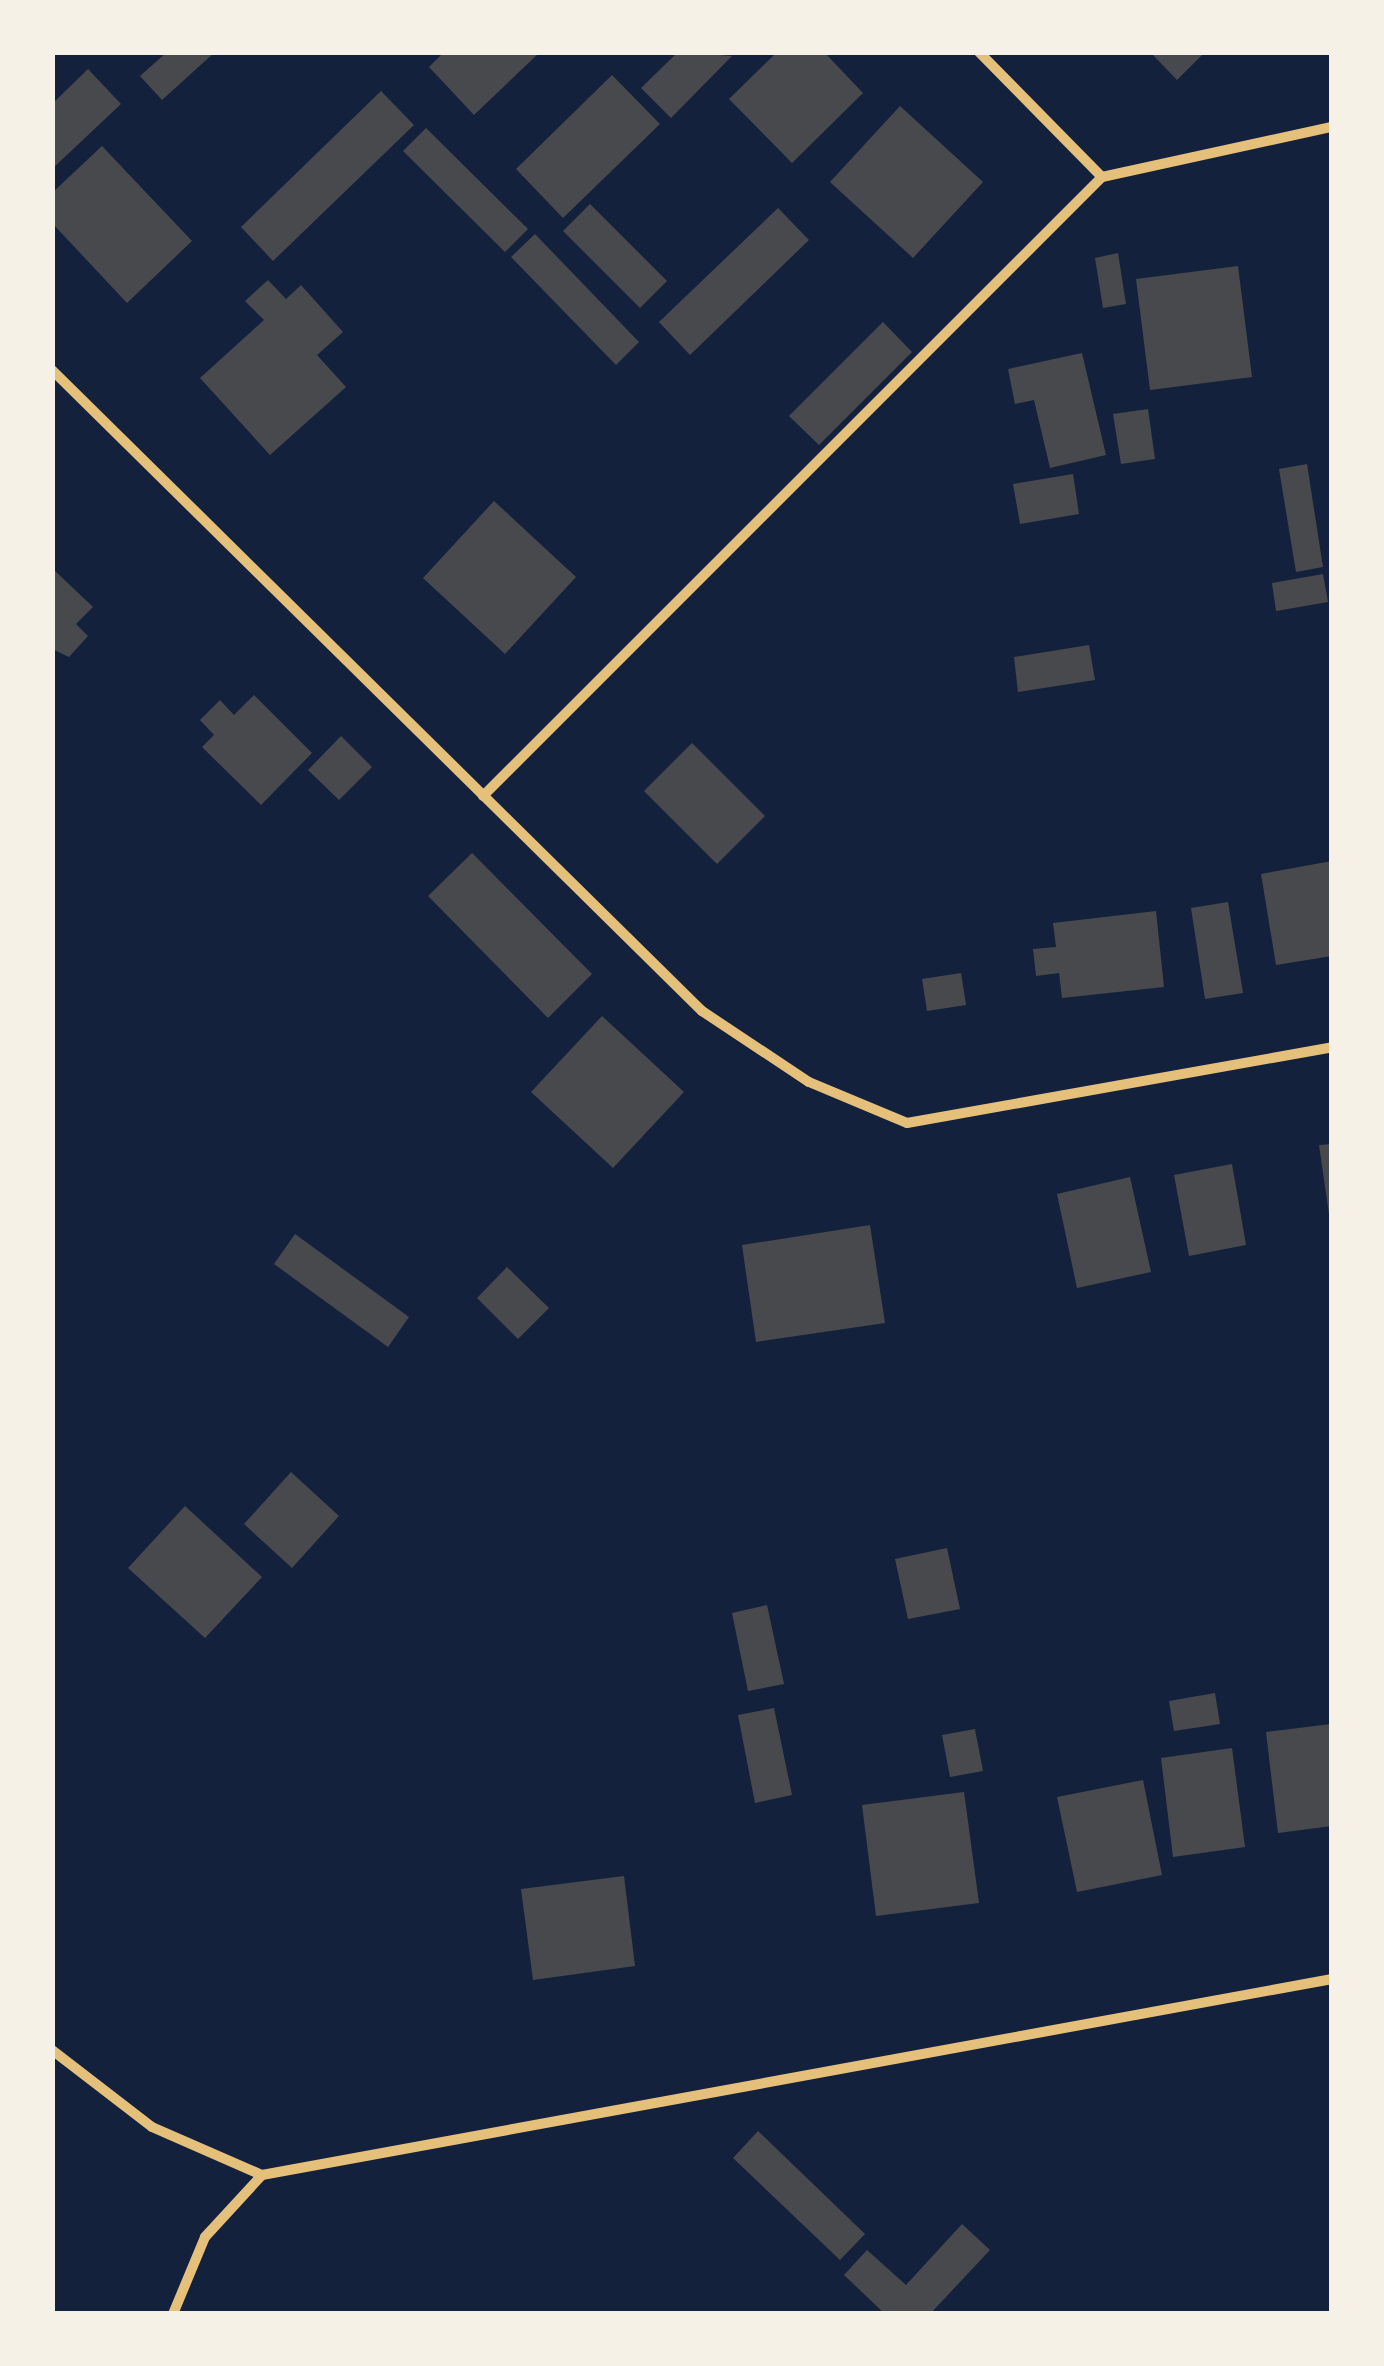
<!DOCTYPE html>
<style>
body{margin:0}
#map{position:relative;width:1384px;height:2366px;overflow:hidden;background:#14213d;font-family:Ubuntu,sans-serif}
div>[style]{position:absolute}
.building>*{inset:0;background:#48494c}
.minor>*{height:10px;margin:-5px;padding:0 5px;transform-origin:5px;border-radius:5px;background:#e5c07b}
span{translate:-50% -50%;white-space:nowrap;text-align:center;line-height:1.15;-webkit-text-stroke:8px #f6f1e7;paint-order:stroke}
.frame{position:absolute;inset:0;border:55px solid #f6f1e7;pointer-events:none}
</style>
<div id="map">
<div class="building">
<div style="clip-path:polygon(167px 52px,215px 52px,162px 100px,140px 76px)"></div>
<div style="clip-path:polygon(444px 52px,540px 52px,474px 115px,429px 67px)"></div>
<div style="clip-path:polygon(678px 52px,732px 56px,671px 118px,641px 88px)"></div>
<div style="clip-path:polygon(777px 52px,824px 52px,863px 93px,792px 163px,729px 99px)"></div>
<div style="clip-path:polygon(1150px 52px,1205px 52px,1177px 80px)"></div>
<div style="clip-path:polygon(88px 69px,121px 104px,52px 169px,52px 104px)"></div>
<div style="clip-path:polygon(612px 75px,660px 124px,563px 218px,516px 169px)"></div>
<div style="clip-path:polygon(381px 91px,414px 125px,273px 261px,241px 227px)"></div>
<div style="clip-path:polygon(900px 106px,983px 182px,913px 258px,830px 182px)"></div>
<div style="clip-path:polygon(426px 128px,528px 229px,505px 252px,403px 151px)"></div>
<div style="clip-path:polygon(102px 146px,192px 241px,127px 303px,52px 223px,52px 193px)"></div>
<div style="clip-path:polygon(590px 204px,667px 281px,640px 308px,563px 231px)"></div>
<div style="clip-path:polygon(778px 208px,809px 240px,690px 355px,659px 322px)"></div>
<div style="clip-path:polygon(535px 234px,639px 342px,616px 365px,511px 257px)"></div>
<div style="clip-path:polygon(1118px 253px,1126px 304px,1103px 308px,1095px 258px)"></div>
<div style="clip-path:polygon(1238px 266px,1252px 377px,1150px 390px,1136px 279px)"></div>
<div style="clip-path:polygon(268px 280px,286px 299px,301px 285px,343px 332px,317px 355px,346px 387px,270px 455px,200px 378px,264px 320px,245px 301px)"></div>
<div style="clip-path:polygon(883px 322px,912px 352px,819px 445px,789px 416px)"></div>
<div style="clip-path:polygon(1082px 353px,1106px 455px,1050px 468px,1034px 400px,1015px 404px,1008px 369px)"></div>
<div style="clip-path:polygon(1148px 409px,1155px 459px,1121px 464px,1113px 414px)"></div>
<div style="clip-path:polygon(1307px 464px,1323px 567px,1296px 572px,1279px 469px)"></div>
<div style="clip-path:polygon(1073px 474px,1079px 514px,1020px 524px,1013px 484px)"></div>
<div style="clip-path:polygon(494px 501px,576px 577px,505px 654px,423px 578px)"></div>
<div style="clip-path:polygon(52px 568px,93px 607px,76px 624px,88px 636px,69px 657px,52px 649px)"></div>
<div style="clip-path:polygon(1323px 574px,1328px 602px,1276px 611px,1272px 583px)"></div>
<div style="clip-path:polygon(1089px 645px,1095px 680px,1018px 692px,1014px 657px)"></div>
<div style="clip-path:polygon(254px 695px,312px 753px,261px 805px,202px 747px,214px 735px,200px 720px,220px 700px,234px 715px)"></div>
<div style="clip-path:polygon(341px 736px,372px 767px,339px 800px,308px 770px)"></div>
<div style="clip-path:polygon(692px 743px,765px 816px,717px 864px,644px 791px)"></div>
<div style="clip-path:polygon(472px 853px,592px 974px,548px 1018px,428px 896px)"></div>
<div style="clip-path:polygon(1332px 861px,1332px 956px,1276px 965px,1261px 874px)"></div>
<div style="clip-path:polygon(1228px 902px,1243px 993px,1205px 999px,1191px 908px)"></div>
<div style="clip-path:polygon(1156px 911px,1164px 987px,1062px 998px,1059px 973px,1036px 976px,1033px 949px,1056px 947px,1053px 923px)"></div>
<div style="clip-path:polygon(961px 973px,966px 1005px,927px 1011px,922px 979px)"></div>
<div style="clip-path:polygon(602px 1016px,684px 1092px,613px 1168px,531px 1092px)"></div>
<div style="clip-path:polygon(1332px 1144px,1332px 1214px,1329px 1214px,1319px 1145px)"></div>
<div style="clip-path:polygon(1232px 1164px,1246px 1245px,1189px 1256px,1174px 1175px)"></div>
<div style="clip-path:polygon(1130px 1177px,1151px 1272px,1077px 1288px,1057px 1194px)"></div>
<div style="clip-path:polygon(870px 1225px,885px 1323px,756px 1342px,742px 1245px)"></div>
<div style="clip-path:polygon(295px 1234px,409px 1317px,388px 1347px,274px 1264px)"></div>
<div style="clip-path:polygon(507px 1267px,549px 1308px,518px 1339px,477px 1298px)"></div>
<div style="clip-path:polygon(291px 1472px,339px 1516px,292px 1568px,244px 1524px)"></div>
<div style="clip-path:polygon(185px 1506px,262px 1577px,205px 1638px,128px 1568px)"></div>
<div style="clip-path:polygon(947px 1548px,960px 1609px,908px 1619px,895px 1559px)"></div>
<div style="clip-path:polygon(767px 1605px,784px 1684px,748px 1691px,732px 1613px)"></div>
<div style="clip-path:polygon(1215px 1693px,1220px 1724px,1174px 1731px,1169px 1701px)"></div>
<div style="clip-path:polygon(774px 1708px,792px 1795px,755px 1803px,738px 1715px)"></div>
<div style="clip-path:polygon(1331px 1724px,1332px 1826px,1278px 1833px,1266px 1732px)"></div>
<div style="clip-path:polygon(975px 1729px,983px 1771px,950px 1777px,942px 1735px)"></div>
<div style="clip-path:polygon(1232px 1748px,1245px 1847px,1173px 1857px,1161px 1758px)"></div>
<div style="clip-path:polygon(1143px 1780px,1162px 1875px,1077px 1892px,1057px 1797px)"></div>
<div style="clip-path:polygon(964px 1792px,979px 1903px,876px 1916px,862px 1805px)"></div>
<div style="clip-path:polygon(624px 1876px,635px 1966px,533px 1980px,521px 1889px)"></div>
<div style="clip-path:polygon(758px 2131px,865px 2234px,840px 2260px,733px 2158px)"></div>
<div style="clip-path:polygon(962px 2224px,990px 2250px,930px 2314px,885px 2314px,844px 2275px,867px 2250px,906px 2285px)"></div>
</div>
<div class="minor">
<div style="left:979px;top:52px;width:175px;rotate:45.5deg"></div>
<div style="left:1102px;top:177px;width:235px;rotate:-12.3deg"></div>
<div style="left:52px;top:370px;width:913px;rotate:44.6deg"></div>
<div style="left:702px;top:1011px;width:128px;rotate:33.6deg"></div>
<div style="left:809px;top:1082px;width:106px;rotate:22.7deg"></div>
<div style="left:907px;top:1123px;width:432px;rotate:-10.1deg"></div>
<div style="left:483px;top:796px;width:875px;rotate:-45deg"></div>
<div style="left:52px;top:2050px;width:126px;rotate:37.6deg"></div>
<div style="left:152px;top:2127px;width:120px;rotate:23.6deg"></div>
<div style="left:262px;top:2175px;width:1088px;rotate:-10.38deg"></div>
<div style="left:173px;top:2314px;width:83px;rotate:-67.4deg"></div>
<div style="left:205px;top:2237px;width:84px;rotate:-47.4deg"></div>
</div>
<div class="frame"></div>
</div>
